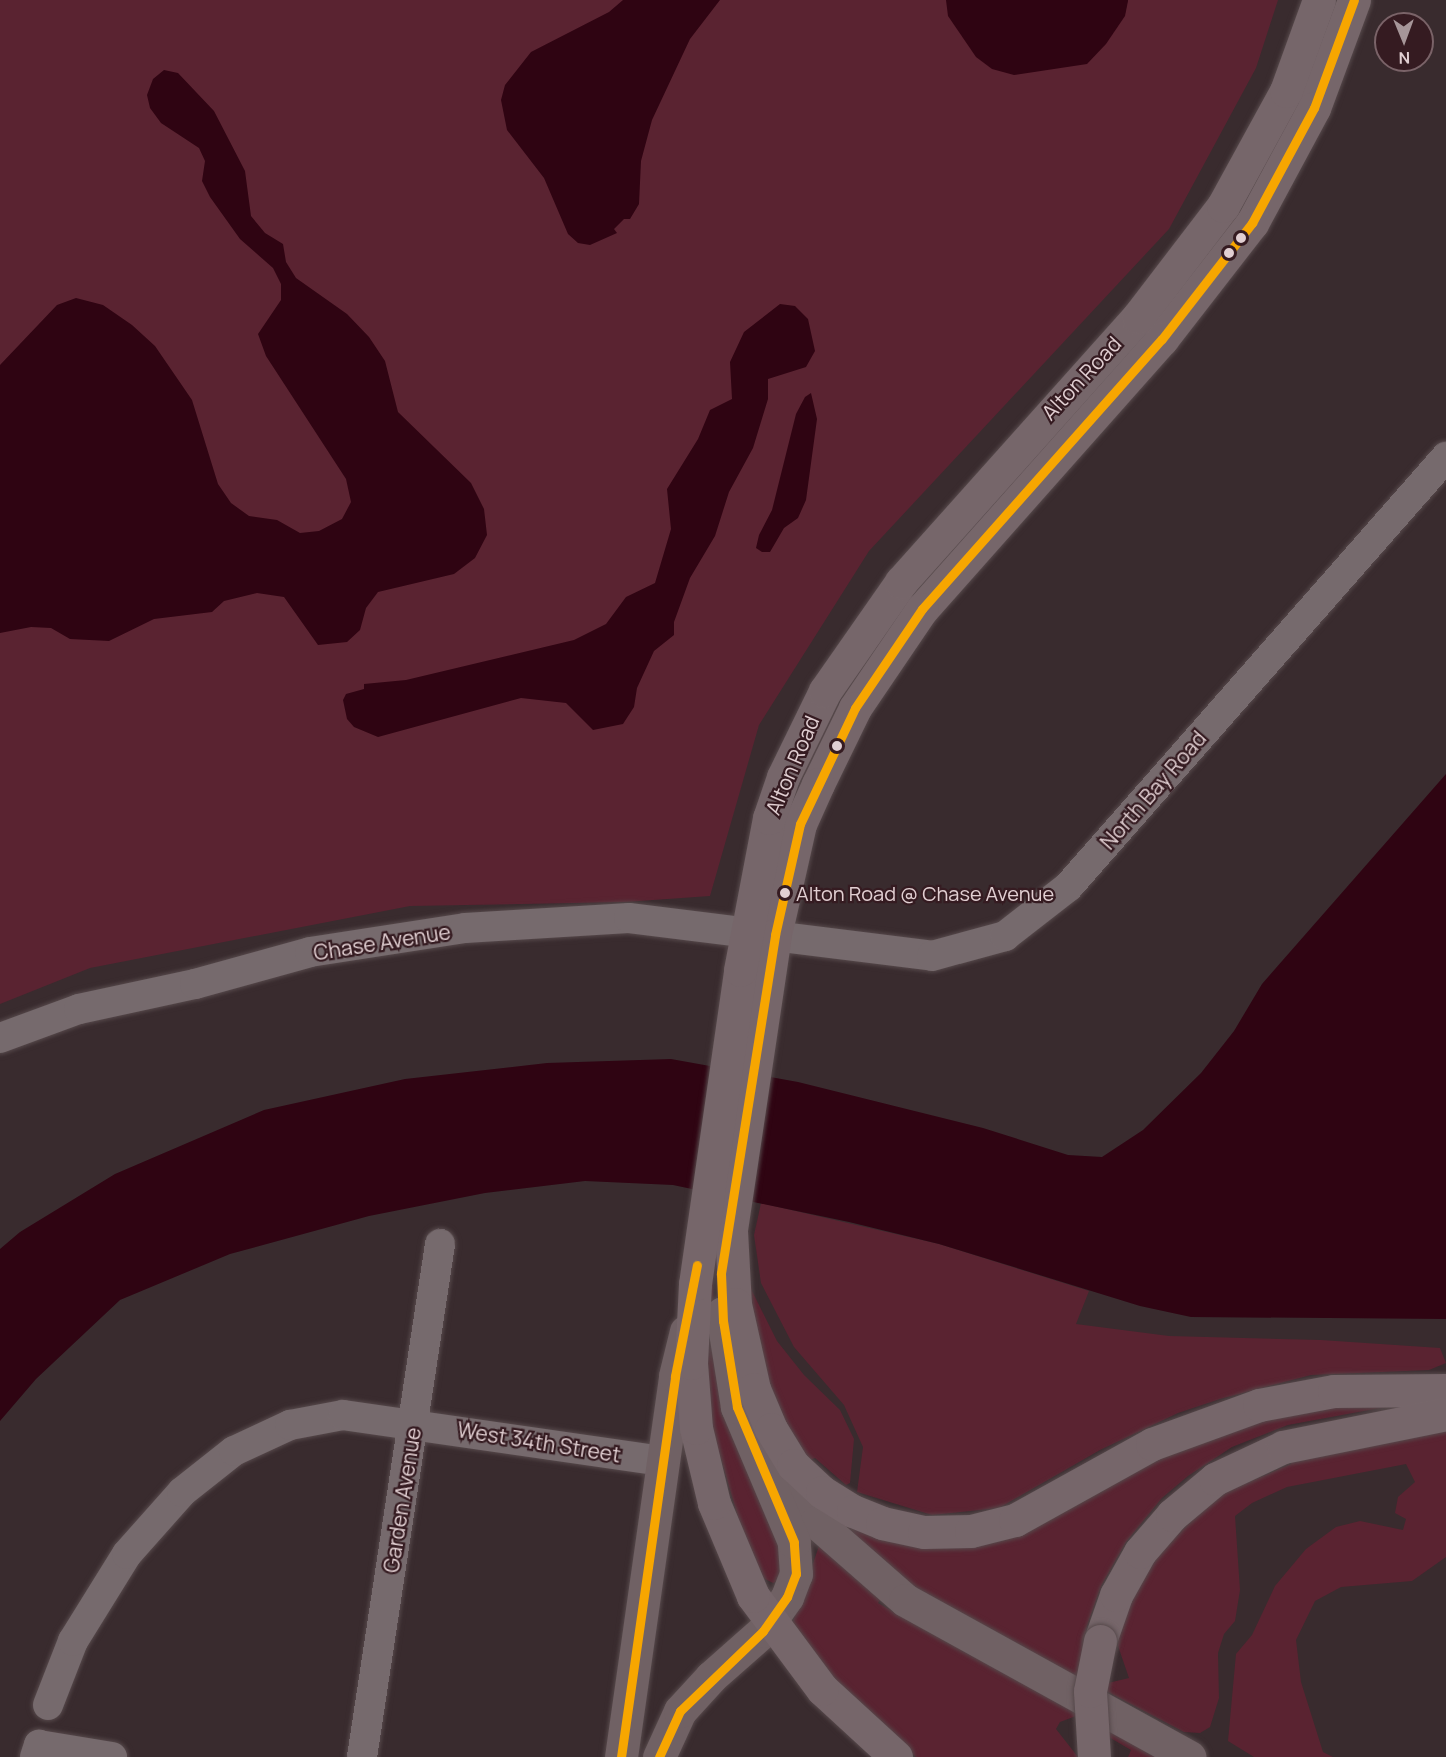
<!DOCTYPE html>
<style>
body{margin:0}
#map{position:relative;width:1446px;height:1757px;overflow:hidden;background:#392b2e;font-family:Manrope,sans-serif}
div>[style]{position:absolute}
.green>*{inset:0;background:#5a2331}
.water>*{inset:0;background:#2f0412}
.roads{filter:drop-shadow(0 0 2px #56494b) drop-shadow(0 0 2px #56494b)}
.minor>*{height:30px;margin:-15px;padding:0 15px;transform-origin:15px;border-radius:15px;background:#766a6d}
.major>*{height:33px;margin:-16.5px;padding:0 16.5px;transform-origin:16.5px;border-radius:16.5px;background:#706164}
.highway>*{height:33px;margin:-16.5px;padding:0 16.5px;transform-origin:16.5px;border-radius:16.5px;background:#76666a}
.bridges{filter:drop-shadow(0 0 2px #56494b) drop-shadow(0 0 2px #56494b)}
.highway-bridge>*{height:33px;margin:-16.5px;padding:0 16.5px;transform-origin:16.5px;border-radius:16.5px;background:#76666a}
.bus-1>*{height:9px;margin:-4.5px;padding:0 4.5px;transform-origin:4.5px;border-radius:4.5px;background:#f7a600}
.dots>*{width:16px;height:16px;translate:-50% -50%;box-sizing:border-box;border:3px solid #351b21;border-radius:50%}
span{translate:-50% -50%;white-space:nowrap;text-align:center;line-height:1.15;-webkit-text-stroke:4.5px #351b21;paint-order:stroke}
.bus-label{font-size:20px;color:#e1cfd2}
.left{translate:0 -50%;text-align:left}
.street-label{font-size:21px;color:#e1cfd2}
.north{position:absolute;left:1374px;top:12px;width:60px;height:60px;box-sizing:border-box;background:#351b21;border:2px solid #7a6368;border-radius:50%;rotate:179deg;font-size:16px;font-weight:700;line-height:24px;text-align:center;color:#e1cfd2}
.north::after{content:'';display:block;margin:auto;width:21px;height:27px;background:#a69699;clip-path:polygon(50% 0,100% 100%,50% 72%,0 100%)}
</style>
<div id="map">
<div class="green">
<div style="clip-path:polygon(0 0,1278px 0,1256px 68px,1169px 229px,869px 551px,759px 725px,710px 896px,625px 902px,410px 906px,90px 968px,0 1004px)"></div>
<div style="clip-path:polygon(761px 1203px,939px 1244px,1089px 1291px,1076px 1324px,1169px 1336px,1321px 1340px,1440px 1348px,1446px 1363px,1429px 1370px,1311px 1375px,1220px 1399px,1178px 1413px,1100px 1450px,999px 1508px,932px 1515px,857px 1492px,863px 1447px,844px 1405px,794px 1347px,761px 1283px,754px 1235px)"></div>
<div style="clip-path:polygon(744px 1238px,752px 1291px,777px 1341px,804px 1375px,840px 1410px,854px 1439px,850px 1483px,846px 1485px,815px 1458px,804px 1462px,754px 1358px)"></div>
<div style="clip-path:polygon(708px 1280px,713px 1282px,714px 1322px,784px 1536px,780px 1580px,773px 1583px,763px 1578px,745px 1541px,714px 1435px,703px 1383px)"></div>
<div style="clip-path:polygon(1407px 1403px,1288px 1425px,1232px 1447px,1188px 1476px,1162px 1498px,1126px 1542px,1101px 1586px,1087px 1626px,1078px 1682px,901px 1590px,827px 1507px,930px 1540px,1087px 1488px,1277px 1408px)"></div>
<div style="clip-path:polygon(1446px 1425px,1446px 1557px,1412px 1581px,1341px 1587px,1315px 1601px,1296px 1640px,1301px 1682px,1323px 1752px,1333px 1757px,1254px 1757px,1228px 1741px,1236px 1654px,1252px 1635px,1275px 1586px,1306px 1549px,1336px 1527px,1360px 1521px,1403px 1530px,1406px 1519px,1395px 1513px,1398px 1497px,1415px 1482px,1406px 1464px,1287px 1487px,1252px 1503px,1235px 1516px,1240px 1590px,1235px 1621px,1224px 1634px,1218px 1653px,1219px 1698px,1210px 1727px,1200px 1733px,1184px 1732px,1106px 1691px,1108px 1683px,1129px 1678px,1117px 1643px,1132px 1600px,1158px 1555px,1199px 1513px,1228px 1491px,1291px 1464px,1291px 1454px)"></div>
<div style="clip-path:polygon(819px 1546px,880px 1600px,878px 1603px,970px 1655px,1077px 1706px,1076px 1716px,1060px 1722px,1056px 1729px,1078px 1757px,916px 1757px,872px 1721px,838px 1691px,792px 1624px)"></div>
<div style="clip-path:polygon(1106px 1721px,1175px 1757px,1128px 1757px,1131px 1750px,1107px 1736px)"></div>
</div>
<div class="water">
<div style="clip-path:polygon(623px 0,720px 0,690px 39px,652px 120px,641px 161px,639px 204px,630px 219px,624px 219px,614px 229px,617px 233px,590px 245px,578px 243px,568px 234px,544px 178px,507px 130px,501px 100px,505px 85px,531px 52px,609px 12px)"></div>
<div style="clip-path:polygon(946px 0,1128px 0,1128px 1px,1125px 16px,1106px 44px,1087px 64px,1014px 75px,992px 69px,976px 57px,948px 16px)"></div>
<div style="clip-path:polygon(164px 70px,178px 73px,214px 111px,245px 171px,251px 216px,265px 233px,283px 244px,286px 262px,296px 278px,347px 314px,369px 337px,385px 361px,398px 412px,471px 483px,484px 509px,487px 535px,475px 558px,454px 574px,378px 592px,366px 608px,360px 630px,347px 642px,318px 645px,284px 597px,257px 593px,224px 601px,212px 612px,154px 619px,109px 641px,70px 639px,51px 628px,31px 627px,0 633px,0 365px,57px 305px,76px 298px,103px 305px,132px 325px,155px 346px,192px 400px,218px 484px,231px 503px,249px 516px,277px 520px,300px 533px,319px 531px,342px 519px,351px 502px,346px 479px,266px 356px,258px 334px,281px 300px,281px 284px,273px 268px,240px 239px,210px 197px,202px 181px,205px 161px,199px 148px,161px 123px,150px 108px,147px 95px,153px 79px)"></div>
<div style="clip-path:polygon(780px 304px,795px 306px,808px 319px,815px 351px,806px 367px,768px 379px,768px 399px,753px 448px,729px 492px,715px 536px,690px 578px,674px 622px,674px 635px,654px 651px,637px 688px,634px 707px,623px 724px,593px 730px,566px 703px,521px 698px,378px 737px,354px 727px,347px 719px,343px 700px,346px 694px,364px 689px,364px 684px,406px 680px,574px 640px,606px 624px,626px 597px,655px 583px,671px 529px,667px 489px,698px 439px,710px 410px,732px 399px,730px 362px,744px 332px)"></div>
<div style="clip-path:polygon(811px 393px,817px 419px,806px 500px,798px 518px,784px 528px,770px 552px,762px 552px,756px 548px,759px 535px,772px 510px,796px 414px,805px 397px)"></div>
<div style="clip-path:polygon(1446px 774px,1446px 1319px,1191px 1317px,1140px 1306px,939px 1244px,849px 1222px,673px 1185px,585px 1181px,485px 1193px,369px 1216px,230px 1254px,120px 1300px,36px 1379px,0 1421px,0 1249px,20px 1232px,115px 1174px,264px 1110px,405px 1079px,547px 1063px,671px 1059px,798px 1082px,983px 1128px,1068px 1155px,1102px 1157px,1143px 1130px,1201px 1073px,1234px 1031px,1262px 984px)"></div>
</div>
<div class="roads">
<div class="minor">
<div style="left:0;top:1038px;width:84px;rotate:-20.2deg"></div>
<div style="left:79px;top:1009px;width:119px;rotate:-12.2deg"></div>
<div style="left:195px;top:984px;width:119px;rotate:-15.5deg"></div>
<div style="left:310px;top:952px;width:157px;rotate:-8.8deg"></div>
<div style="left:465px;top:928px;width:164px;rotate:-3.5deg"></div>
<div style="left:629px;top:918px;width:305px;rotate:7.1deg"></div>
<div style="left:932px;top:956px;width:76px;rotate:-15.3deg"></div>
<div style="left:1005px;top:936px;width:80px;rotate:-37.9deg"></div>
<div style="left:1068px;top:887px;width:573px;rotate:-48.68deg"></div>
<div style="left:48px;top:1705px;width:69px;rotate:-68.7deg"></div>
<div style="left:73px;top:1641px;width:102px;rotate:-58.2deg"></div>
<div style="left:127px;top:1554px;width:83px;rotate:-48.4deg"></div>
<div style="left:182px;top:1492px;width:66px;rotate:-38.3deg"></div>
<div style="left:234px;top:1451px;width:62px;rotate:-24.9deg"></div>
<div style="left:290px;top:1425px;width:54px;rotate:-10.7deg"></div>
<div style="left:343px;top:1415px;width:324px;rotate:8.2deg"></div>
<div style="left:35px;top:1757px;width:13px;rotate:-72deg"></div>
<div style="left:39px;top:1745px;width:74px;rotate:9.3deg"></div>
<div style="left:362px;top:1757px;width:519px;rotate:-81.35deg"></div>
</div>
<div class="major">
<div style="left:765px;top:1445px;width:92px;rotate:56.5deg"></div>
<div style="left:816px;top:1522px;width:118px;rotate:41.2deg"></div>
<div style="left:905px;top:1600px;width:325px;rotate:28.9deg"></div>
<div style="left:621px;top:1757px;width:385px;rotate:-81.9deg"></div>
<div style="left:675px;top:1376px;width:46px;rotate:-76.3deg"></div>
<div style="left:659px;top:1757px;width:51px;rotate:-65.5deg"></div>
<div style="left:680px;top:1711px;width:46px;rotate:-47.6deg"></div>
<div style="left:711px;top:1677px;width:69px;rotate:-41.5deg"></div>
<div style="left:763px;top:1631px;width:42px;rotate:-54.8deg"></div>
<div style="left:787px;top:1597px;width:25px;rotate:-69deg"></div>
<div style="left:796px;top:1574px;width:32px;rotate:-94deg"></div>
<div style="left:794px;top:1542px;width:147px;rotate:-112.9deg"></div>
<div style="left:737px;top:1407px;width:95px;rotate:-99.1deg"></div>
</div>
<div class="highway">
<div style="left:1354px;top:0;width:115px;rotate:110.3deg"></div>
<div style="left:1314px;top:108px;width:131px;rotate:118.3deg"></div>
<div style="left:1252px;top:223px;width:147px;rotate:127.8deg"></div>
<div style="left:1162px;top:339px;width:361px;rotate:131.6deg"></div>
<div style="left:922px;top:609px;width:120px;rotate:124.1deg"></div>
<div style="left:855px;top:708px;width:85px;rotate:116deg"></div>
<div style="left:818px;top:784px;width:44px;rotate:114.2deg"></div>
<div style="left:800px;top:824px;width:114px;rotate:102.7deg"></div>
<div style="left:775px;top:935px;width:299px;rotate:98.5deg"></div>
<div style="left:731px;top:1231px;width:73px;rotate:86.9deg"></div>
<div style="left:735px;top:1304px;width:87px;rotate:77.4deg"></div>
<div style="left:754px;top:1389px;width:43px;rotate:67deg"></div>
<div style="left:771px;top:1429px;width:42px;rotate:58.6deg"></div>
<div style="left:793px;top:1465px;width:40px;rotate:43deg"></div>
<div style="left:822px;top:1492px;width:36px;rotate:32deg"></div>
<div style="left:853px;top:1511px;width:31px;rotate:22deg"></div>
<div style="left:882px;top:1523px;width:43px;rotate:12.1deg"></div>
<div style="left:924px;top:1532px;width:47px;rotate:-1.2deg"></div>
<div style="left:971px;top:1531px;width:45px;rotate:-14deg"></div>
<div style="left:1015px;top:1520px;width:157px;rotate:-29deg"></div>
<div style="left:1152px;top:1444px;width:114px;rotate:-20deg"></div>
<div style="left:1259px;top:1405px;width:76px;rotate:-10.6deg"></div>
<div style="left:1334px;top:1391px;width:112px;rotate:-0.5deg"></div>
<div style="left:1100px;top:1641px;width:49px;rotate:-70.8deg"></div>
<div style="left:1116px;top:1595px;width:49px;rotate:-60.8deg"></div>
<div style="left:1140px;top:1552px;width:49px;rotate:-49.1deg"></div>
<div style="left:1172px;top:1515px;width:56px;rotate:-39.9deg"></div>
<div style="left:1215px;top:1479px;width:75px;rotate:-25.2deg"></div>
<div style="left:1283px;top:1447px;width:166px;rotate:-11.4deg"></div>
<div style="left:896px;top:1757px;width:100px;rotate:-137.4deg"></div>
<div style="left:822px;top:1689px;width:116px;rotate:-126.6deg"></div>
<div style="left:753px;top:1596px;width:101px;rotate:-112.8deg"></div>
<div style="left:714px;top:1503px;width:77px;rotate:-103.5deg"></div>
<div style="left:696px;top:1428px;width:65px;rotate:-94.4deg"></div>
<div style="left:691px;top:1363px;width:79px;rotate:-87.1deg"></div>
<div style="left:695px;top:1284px;width:317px;rotate:-81.8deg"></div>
<div style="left:740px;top:970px;width:155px;rotate:-79.2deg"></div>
<div style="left:769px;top:818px;width:43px;rotate:-71.1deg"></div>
<div style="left:783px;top:777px;width:96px;rotate:-64deg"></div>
<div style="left:825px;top:691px;width:133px;rotate:-55.1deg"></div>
<div style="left:901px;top:582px;width:356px;rotate:-48.2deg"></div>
<div style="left:1138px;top:317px;width:140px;rotate:-52.6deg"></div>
<div style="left:1223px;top:206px;width:131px;rotate:-61.3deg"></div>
<div style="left:1286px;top:91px;width:97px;rotate:-70.1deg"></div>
</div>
</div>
<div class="bridges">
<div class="highway-bridge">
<div style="left:1094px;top:1757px;width:66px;rotate:-93.5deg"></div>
<div style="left:1090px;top:1691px;width:51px;rotate:-78.7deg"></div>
</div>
</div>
<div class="bus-1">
<div style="left:621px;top:1757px;width:385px;rotate:-81.9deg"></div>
<div style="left:675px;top:1376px;width:113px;rotate:-78.8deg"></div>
<div style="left:659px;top:1757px;width:51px;rotate:-65.5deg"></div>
<div style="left:680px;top:1711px;width:115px;rotate:-43.9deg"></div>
<div style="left:763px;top:1631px;width:42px;rotate:-54.8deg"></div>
<div style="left:787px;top:1597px;width:25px;rotate:-69deg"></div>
<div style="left:796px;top:1574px;width:32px;rotate:-94deg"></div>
<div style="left:794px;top:1542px;width:147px;rotate:-112.9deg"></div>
<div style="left:737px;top:1407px;width:87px;rotate:-99.2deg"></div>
<div style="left:723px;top:1321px;width:48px;rotate:-92.4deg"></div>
<div style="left:721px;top:1273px;width:342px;rotate:-80.9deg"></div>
<div style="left:775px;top:935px;width:114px;rotate:-77.3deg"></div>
<div style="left:800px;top:824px;width:128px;rotate:-64.6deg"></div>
<div style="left:855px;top:708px;width:120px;rotate:-55.9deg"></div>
<div style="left:922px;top:609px;width:361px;rotate:-48.4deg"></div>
<div style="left:1162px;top:339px;width:147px;rotate:-52.2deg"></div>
<div style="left:1252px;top:223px;width:131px;rotate:-61.7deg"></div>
<div style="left:1314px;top:108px;width:115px;rotate:-69.7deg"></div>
</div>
<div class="dots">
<div style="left:1241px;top:238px;background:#e1cfd2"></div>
<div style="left:1229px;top:253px;background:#e1cfd2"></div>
<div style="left:837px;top:746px;background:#e1cfd2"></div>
<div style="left:785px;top:893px;background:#e1cfd2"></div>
</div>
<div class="bus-label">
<span class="left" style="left:796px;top:893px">Alton Road @ Chase Avenue</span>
</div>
<div class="street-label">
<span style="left:1081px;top:378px;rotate:-47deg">Alton Road</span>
<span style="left:792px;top:765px;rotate:-67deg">Alton Road</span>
<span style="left:1153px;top:790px;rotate:-49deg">North Bay Road</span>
<span style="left:382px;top:942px;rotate:-9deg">Chase Avenue</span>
<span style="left:539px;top:1442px;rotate:9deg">West 34th Street</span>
<span style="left:402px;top:1500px;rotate:-81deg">Garden Avenue</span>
</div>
<div class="north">N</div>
</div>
